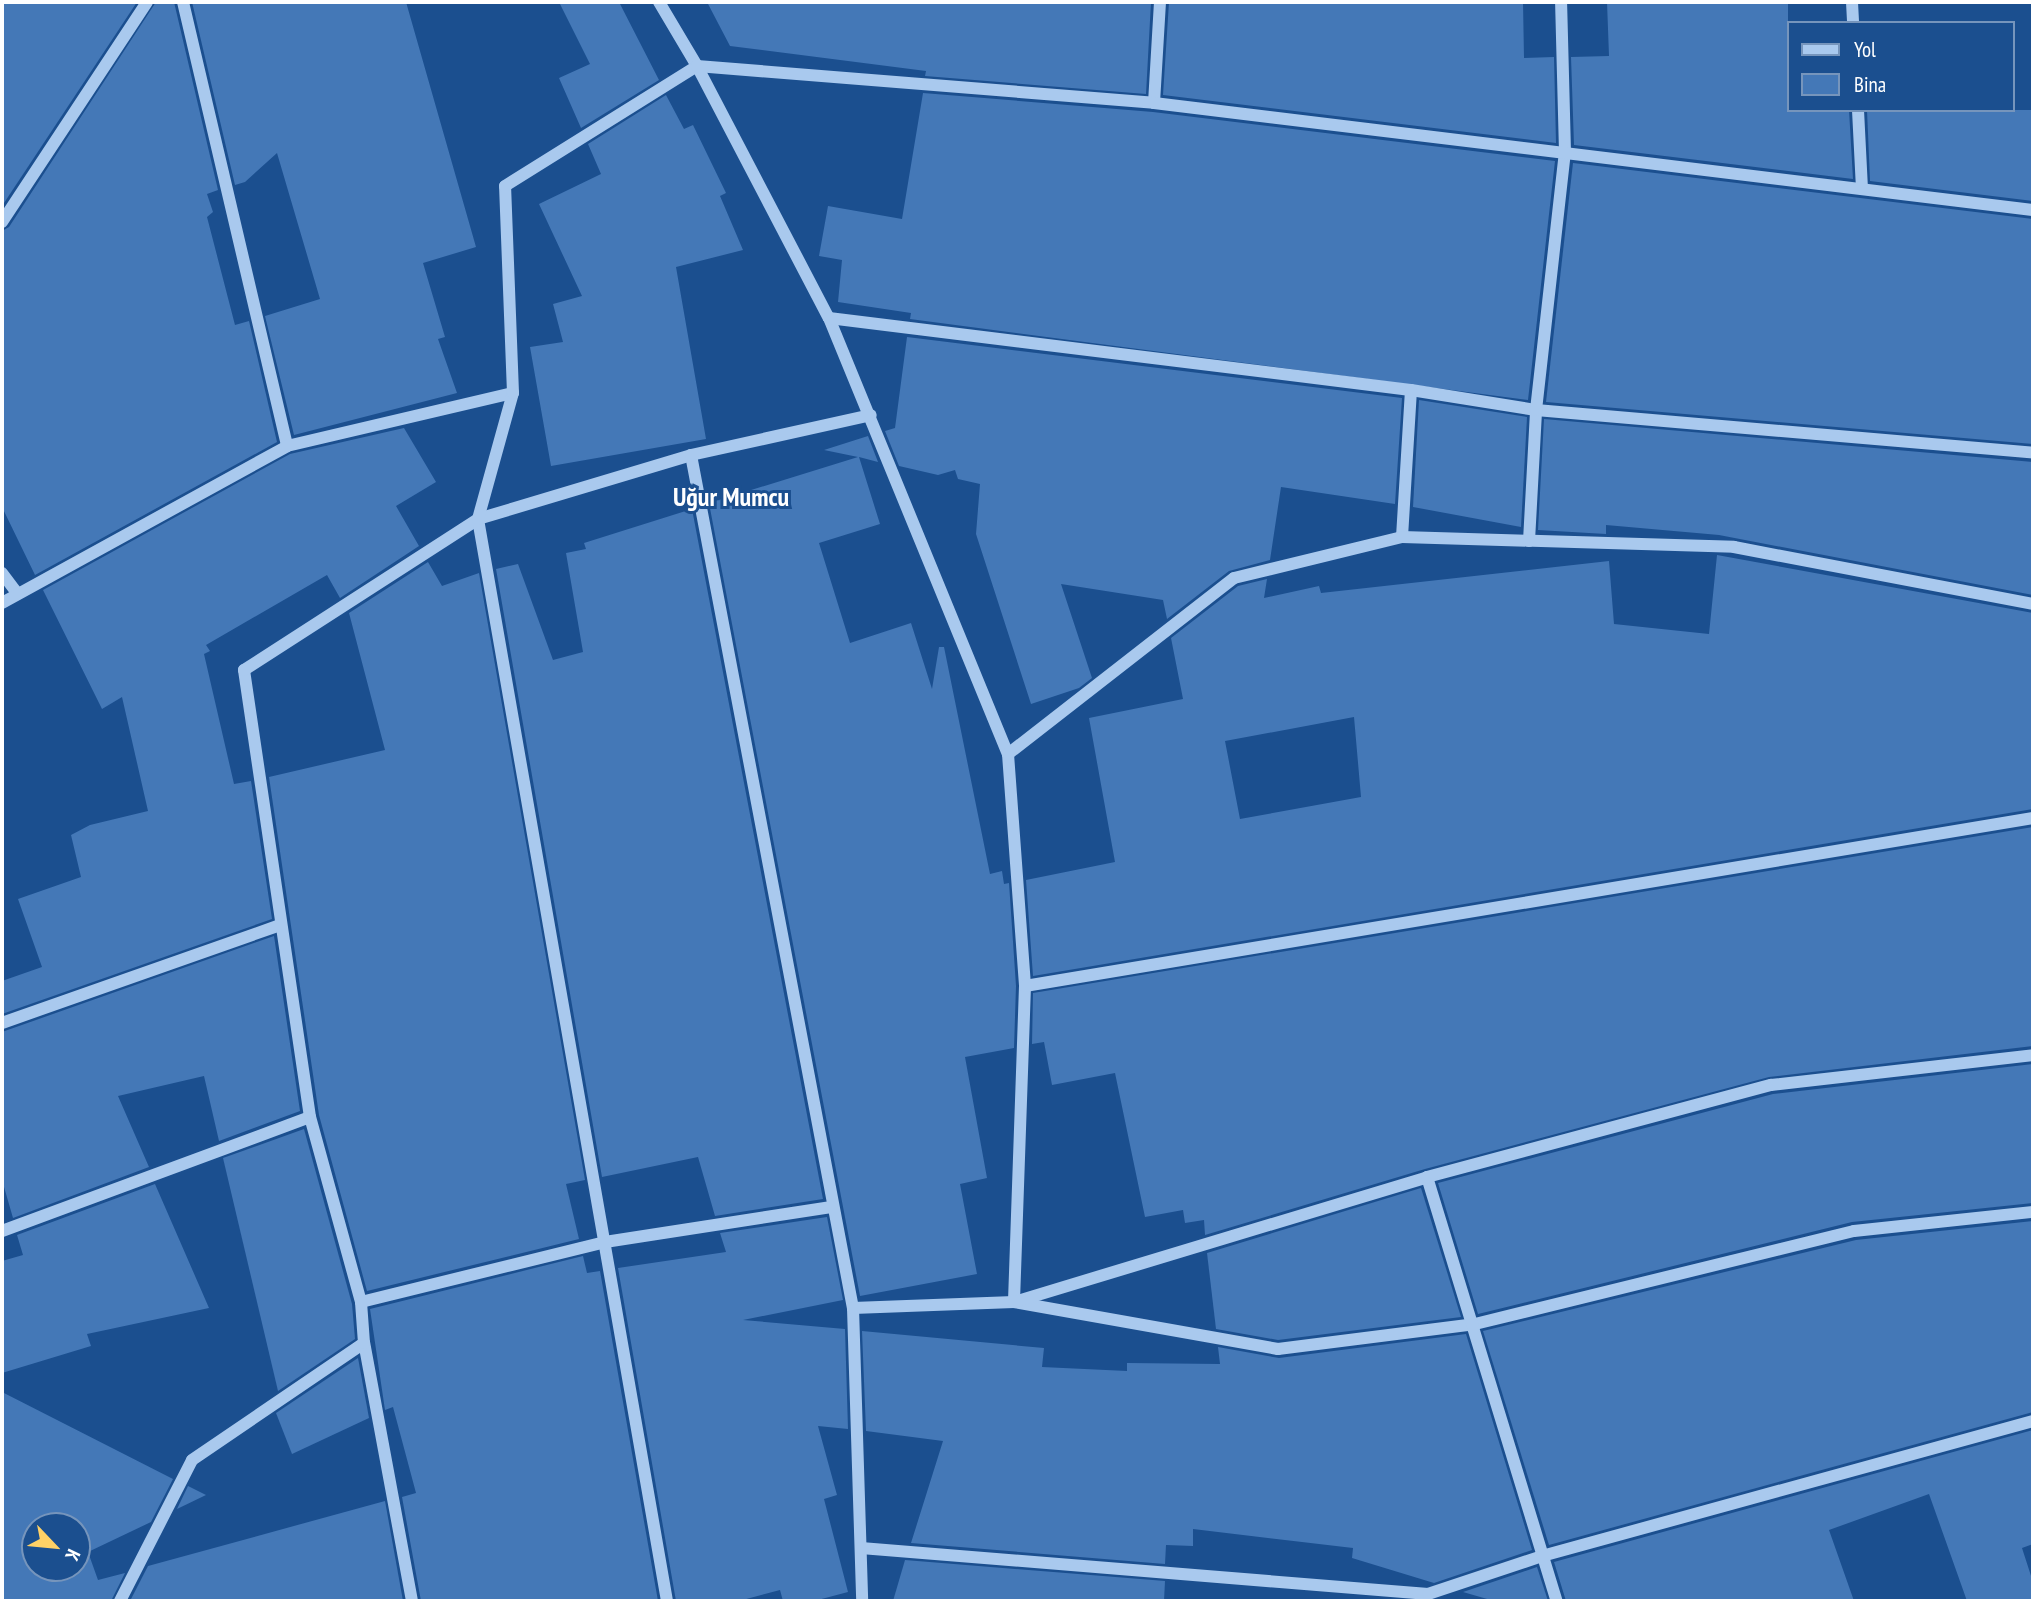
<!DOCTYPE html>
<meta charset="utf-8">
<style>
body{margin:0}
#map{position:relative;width:2035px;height:1603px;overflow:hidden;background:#1b4f8f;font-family:"PT Sans Narrow",sans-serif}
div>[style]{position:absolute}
.building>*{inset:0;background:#4478b7}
.minor>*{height:12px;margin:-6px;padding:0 6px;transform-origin:6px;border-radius:6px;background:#a9c9ee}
span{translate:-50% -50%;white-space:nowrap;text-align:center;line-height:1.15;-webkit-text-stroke:6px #1b4f8f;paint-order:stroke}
.district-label{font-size:26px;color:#fff;font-weight:700}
.frame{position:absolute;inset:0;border:4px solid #fff;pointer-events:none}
.legend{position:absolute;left:1787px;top:21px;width:228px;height:91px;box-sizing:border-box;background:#1b4f8f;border:2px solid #7695bc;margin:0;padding:9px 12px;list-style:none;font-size:21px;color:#fff}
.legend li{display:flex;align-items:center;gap:14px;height:35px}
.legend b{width:35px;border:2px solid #7695bc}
.north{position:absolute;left:21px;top:1512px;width:70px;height:70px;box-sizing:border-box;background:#1b4f8f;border:2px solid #7695bc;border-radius:50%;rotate:116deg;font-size:19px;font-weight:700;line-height:28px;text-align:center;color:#fff}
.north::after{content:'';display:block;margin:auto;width:24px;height:32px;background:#ffd166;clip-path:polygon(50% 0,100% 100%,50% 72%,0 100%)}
</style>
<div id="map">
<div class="building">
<div style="clip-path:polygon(2px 2px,137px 2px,2px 206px)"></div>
<div style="clip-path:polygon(156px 2px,174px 2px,218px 190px,207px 194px,213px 212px,207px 217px,235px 325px,249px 321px,277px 442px,35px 575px,2px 507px,2px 231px,9px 227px)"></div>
<div style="clip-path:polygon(192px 2px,406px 2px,476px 247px,423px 263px,445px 337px,438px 339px,457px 393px,294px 435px,265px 316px,320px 299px,277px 153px,245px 182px,235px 185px)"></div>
<div style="clip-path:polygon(559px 2px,619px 2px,659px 80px,581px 128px,559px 78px,590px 64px)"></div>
<div style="clip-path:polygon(707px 2px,1151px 2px,1146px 94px,925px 76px,926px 71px,730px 46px)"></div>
<div style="clip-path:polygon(1169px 2px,1523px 2px,1524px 58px,1554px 57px,1556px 143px,1163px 95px)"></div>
<div style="clip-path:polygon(1607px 2px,1788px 2px,1788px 110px,1849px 110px,1853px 179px,1574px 145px,1571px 57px,1609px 56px)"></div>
<div style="clip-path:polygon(923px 93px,1153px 112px,1555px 161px,1528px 400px,910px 319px,911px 313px,838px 302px,842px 260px,819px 256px,828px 206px,902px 219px)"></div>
<div style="clip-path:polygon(666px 95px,684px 129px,693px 125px,726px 193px,720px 196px,743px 250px,676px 267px,706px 439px,551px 466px,530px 347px,563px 342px,553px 304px,582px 296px,539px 204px,601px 174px,588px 144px)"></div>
<div style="clip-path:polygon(1867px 110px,2033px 110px,2033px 201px,1870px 181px)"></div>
<div style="clip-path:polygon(1573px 163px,2033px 219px,2033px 444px,1546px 402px)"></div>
<div style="clip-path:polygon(907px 337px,1402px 398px,1395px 504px,1281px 487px,1270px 560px,1229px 571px,1167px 619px,1163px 600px,1061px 584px,1092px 678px,1079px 688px,1031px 704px,976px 534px,980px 484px,958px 479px,955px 470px,938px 475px,899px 466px,885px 431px,895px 428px)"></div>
<div style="clip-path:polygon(1419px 400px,1527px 417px,1521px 527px,1413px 507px)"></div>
<div style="clip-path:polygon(1544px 419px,2033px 462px,2033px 595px,1719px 535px,1606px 525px,1606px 534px,1538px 530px)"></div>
<div style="clip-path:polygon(404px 428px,436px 482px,396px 506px,419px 546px,340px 598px,327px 575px,206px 645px,210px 651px,204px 654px,234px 784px,251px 781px,272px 919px,2px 1014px,2px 981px,42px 967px,18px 899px,81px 877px,71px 835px,90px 825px,148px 811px,122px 697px,102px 709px,43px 590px,290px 454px)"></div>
<div style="clip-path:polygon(868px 436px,878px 462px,859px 457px,880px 524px,819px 543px,850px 643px,911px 623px,932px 689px,939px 647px,944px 647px,990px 874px,1002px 871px,1004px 884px,1009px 883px,1016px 986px,1014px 1048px,965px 1057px,987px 1178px,960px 1184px,977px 1274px,860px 1296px,709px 503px,858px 457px,824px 450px)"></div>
<div style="clip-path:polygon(692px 509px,823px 1199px,715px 1216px,698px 1157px,602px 1177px,496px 569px,518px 564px,553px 660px,583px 652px,566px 553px,586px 549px,584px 543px)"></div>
<div style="clip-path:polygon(evenodd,1717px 555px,2033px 613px,2033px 809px,1033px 976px,1026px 880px,1115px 862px,1089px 718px,1183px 699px,1171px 638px,1238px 586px,1267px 579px,1264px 598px,1319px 586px,1321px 593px,1609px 561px,1614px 624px,1709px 634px,1717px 555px,1354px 717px,1361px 797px,1240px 819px,1225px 741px,1354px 717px)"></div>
<div style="clip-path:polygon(428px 562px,442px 586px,479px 573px,585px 1180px,566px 1184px,579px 1239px,367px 1291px,319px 1115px,269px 777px,385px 750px,349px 613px)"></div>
<div style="clip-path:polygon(2033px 827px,2033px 1046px,1769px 1077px,1425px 1169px,1205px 1235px,1204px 1220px,1185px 1223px,1183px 1210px,1145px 1217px,1115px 1073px,1052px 1085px,1044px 1042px,1032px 1044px,1033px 993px)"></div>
<div style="clip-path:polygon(274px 936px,300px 1111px,219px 1141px,204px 1076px,118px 1096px,149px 1167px,13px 1218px,2px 1180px,2px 1032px)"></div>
<div style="clip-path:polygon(2033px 1064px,2033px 1203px,1852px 1222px,1478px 1314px,1438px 1183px,1773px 1094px)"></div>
<div style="clip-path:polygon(304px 1129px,352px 1304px,355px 1339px,278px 1391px,223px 1158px)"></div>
<div style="clip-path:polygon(155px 1184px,209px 1308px,87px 1334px,91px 1346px,2px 1373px,2px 1261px,23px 1255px,17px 1235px)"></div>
<div style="clip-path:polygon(1421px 1188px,1461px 1317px,1278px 1340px,1216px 1329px,1207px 1253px)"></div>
<div style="clip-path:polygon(827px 1217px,843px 1300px,743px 1320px,845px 1329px,848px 1429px,818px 1426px,837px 1495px,824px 1499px,848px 1592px,814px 1601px,783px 1601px,780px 1590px,739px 1601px,676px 1601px,618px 1268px,726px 1252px,720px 1233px)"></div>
<div style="clip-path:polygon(2033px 1221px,2033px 1412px,1549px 1545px,1483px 1331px,1856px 1240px)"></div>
<div style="clip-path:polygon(583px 1256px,587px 1273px,600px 1271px,658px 1601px,421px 1601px,402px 1497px,416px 1493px,393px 1407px,385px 1410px,370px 1309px)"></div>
<div style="clip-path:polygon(862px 1331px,1044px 1348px,1042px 1367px,1127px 1371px,1127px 1363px,1220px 1364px,1218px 1347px,1279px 1358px,1466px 1334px,1532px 1550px,1434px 1583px,1352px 1558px,1353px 1548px,1193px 1529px,1193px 1546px,1166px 1545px,1165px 1564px,911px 1543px,943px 1441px,866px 1431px)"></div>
<div style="clip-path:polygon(358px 1358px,369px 1418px,292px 1454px,276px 1413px)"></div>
<div style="clip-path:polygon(evenodd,2px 1392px,173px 1479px,151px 1522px,88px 1552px,98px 1580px,125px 1573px,111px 1601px,2px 1601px,2px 1392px,35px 1526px,77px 1526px,77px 1568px,35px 1568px,35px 1526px)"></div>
<div style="clip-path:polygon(2033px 1430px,2033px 1544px,2022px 1548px,2033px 1582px,2033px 1601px,1967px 1601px,1929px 1494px,1829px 1530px,1854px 1601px,1566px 1601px,1554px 1562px)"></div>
<div style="clip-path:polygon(188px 1486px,206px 1495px,177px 1509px)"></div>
<div style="clip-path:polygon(385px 1501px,403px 1601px,130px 1601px,148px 1566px)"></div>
<div style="clip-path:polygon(905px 1560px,1165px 1581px,1164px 1601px,893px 1601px)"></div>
<div style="clip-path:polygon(1537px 1567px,1548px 1601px,1494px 1601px,1463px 1592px)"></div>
</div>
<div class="minor">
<div style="left:183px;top:2px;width:456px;rotate:76.8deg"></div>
<div style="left:659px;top:2px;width:74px;rotate:59.3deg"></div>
<div style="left:697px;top:66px;width:284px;rotate:62.4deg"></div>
<div style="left:829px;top:318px;width:471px;rotate:67.7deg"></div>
<div style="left:1008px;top:754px;width:233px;rotate:85.8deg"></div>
<div style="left:1025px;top:986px;width:316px;rotate:92deg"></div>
<div style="left:1014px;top:1302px;width:268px;rotate:10.1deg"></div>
<div style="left:1278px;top:1349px;width:199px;rotate:-7.2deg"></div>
<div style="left:1475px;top:1324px;width:390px;rotate:-13.8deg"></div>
<div style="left:1854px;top:1231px;width:180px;rotate:-6.1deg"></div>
<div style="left:1852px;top:2px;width:21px;rotate:87deg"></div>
<div style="left:1154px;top:103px;width:101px;rotate:-86.6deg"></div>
<div style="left:1858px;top:110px;width:79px;rotate:87.1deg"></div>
<div style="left:2px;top:222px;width:263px;rotate:-56.6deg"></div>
<div style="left:829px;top:318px;width:586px;rotate:7.05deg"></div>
<div style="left:1411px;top:390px;width:127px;rotate:9.1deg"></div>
<div style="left:1536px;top:410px;width:499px;rotate:4.9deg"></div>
<div style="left:691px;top:455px;width:868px;rotate:79.25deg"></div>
<div style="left:853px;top:1308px;width:293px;rotate:88.2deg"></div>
<div style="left:1402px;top:537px;width:147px;rotate:-86.5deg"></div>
<div style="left:1529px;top:541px;width:131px;rotate:-86.9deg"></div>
<div style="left:1536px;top:410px;width:260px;rotate:-83.6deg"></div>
<div style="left:1565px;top:152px;width:150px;rotate:-91.5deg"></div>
<div style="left:2px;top:573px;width:26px;rotate:53deg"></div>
<div style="left:2px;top:603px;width:325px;rotate:-28.8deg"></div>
<div style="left:287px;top:446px;width:232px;rotate:-13.2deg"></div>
<div style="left:1008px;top:754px;width:286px;rotate:-37.9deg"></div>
<div style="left:1234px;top:578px;width:173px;rotate:-13.7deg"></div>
<div style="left:1402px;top:537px;width:332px;rotate:1.7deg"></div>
<div style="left:1734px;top:547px;width:304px;rotate:10.8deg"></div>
<div style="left:1025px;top:986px;width:1022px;rotate:-9.46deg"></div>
<div style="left:2px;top:1023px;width:295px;rotate:-19.4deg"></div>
<div style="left:1427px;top:1177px;width:443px;rotate:73deg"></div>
<div style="left:2px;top:1231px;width:328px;rotate:-20.3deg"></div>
<div style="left:361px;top:1302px;width:251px;rotate:-13.8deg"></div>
<div style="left:605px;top:1242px;width:229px;rotate:-8.8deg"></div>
<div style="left:853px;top:1308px;width:161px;rotate:-2.1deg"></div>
<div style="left:1014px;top:1302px;width:432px;rotate:-16.8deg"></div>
<div style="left:1427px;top:1177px;width:356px;rotate:-15deg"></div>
<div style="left:1771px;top:1085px;width:264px;rotate:-6.5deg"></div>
<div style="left:861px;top:1548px;width:569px;rotate:4.64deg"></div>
<div style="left:1428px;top:1594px;width:120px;rotate:-18.4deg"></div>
<div style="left:1542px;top:1556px;width:509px;rotate:-15.37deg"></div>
<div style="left:120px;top:1601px;width:158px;rotate:-62.9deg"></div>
<div style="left:192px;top:1460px;width:208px;rotate:-34.2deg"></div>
<div style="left:412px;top:1601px;width:262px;rotate:-100.5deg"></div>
<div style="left:364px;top:1343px;width:41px;rotate:-94.2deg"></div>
<div style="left:361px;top:1302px;width:192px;rotate:-105.4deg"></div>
<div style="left:310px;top:1117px;width:452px;rotate:-98.4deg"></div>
<div style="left:244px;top:670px;width:278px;rotate:-32.8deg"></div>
<div style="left:478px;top:519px;width:222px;rotate:-16.7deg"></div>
<div style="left:691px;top:455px;width:184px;rotate:-12.5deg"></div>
<div style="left:667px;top:1601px;width:1098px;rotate:-99.91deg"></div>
<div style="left:478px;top:519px;width:131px;rotate:-74.5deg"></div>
<div style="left:513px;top:393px;width:207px;rotate:-92.2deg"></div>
<div style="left:505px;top:186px;width:226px;rotate:-32deg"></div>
<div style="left:697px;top:66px;width:458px;rotate:4.6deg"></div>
<div style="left:1154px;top:103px;width:885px;rotate:6.94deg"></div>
</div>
<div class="district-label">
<span style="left:731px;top:497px">Uğur Mumcu</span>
</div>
<div class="frame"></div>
<ul class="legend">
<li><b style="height:9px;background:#a9c9ee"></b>Yol</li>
<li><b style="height:19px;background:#4478b7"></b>Bina</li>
</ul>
<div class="north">K</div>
</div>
